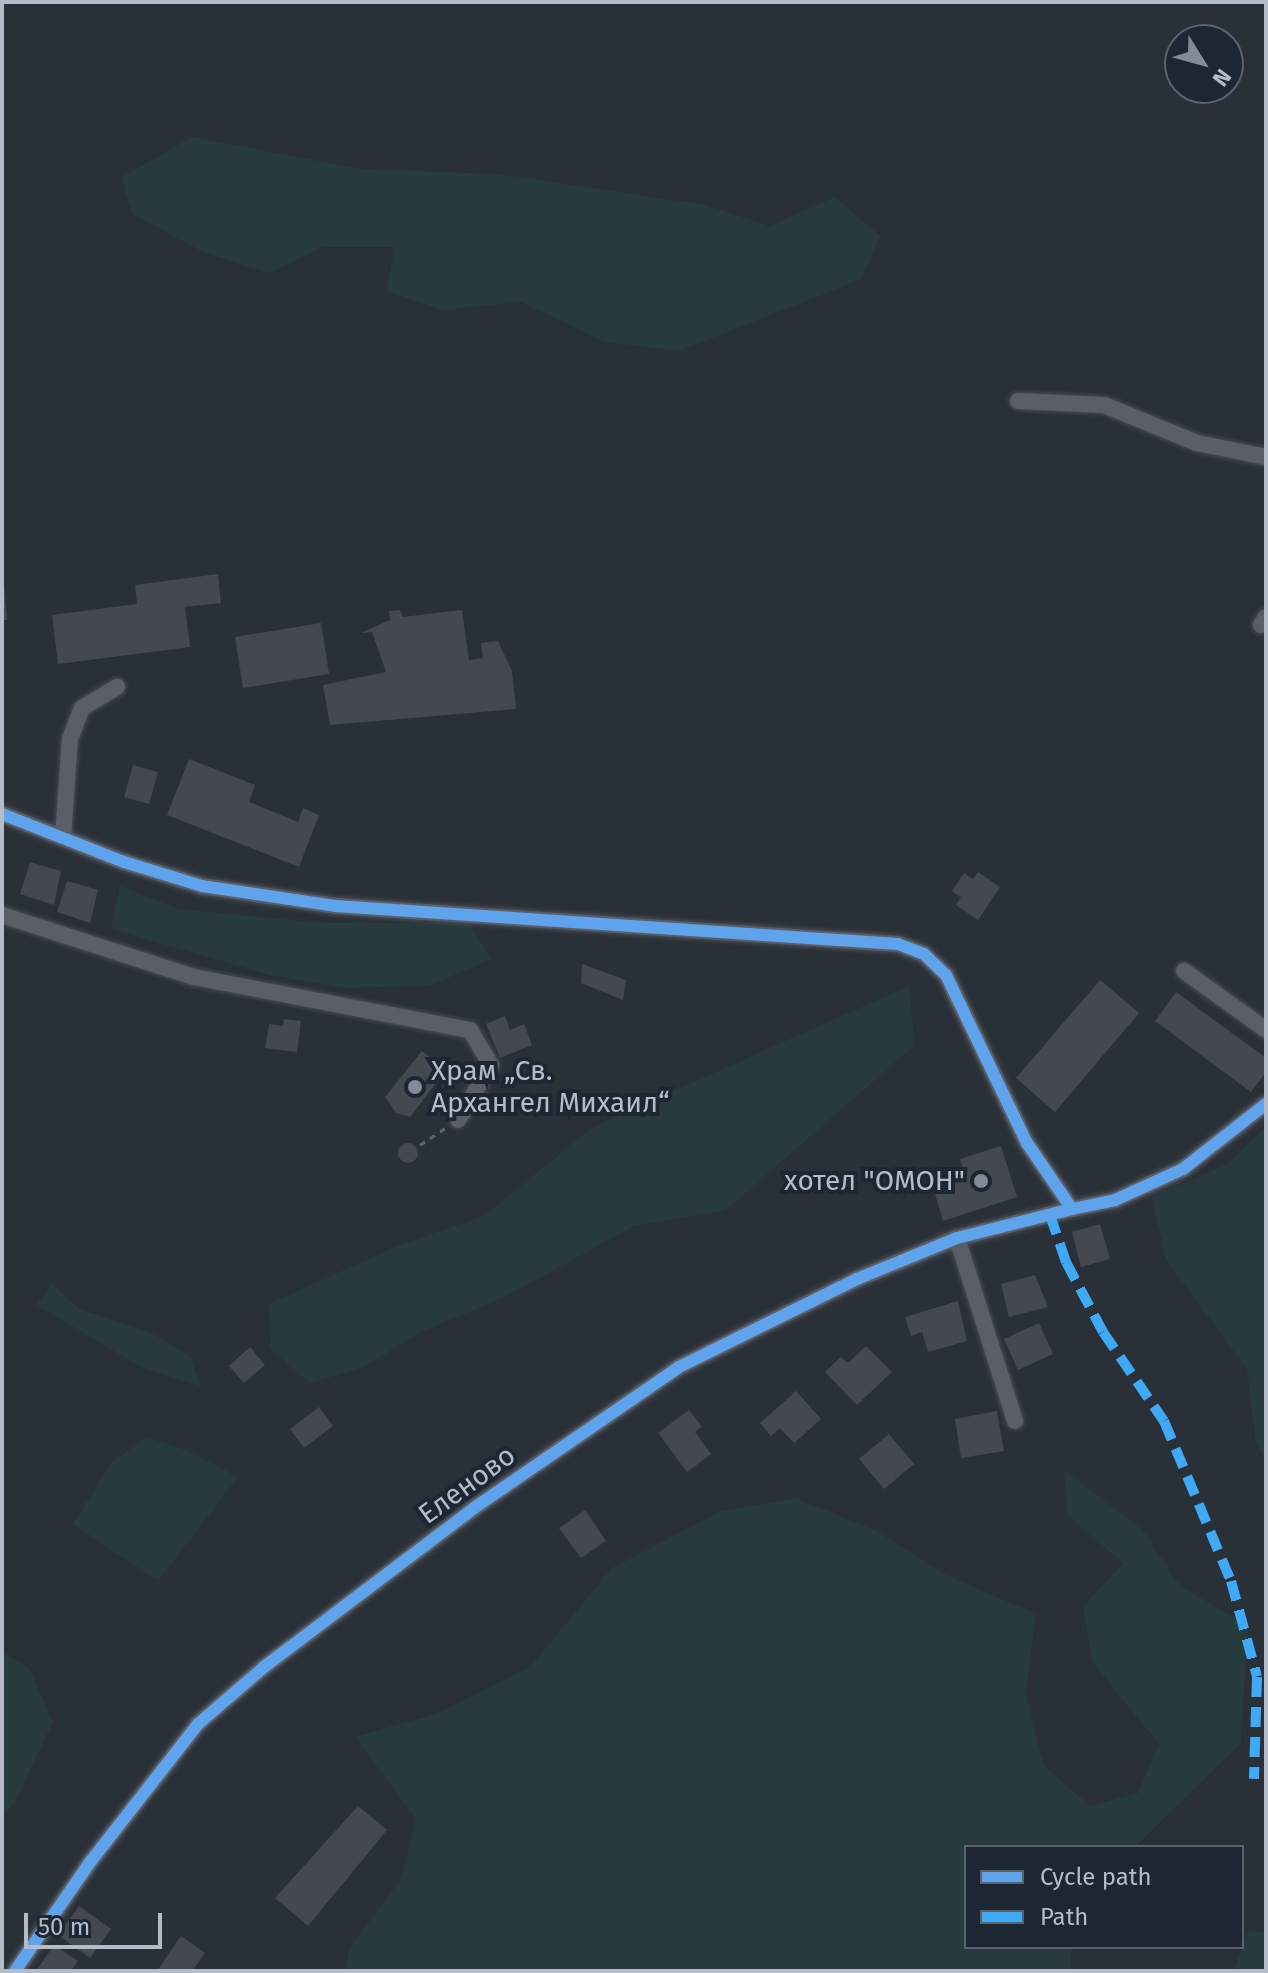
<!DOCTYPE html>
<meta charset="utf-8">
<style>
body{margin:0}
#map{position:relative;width:1268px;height:1973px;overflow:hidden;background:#2a3038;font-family:"Fira Sans",sans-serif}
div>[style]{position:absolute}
.green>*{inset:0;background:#273a3e}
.building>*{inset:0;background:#444950}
.round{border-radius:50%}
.path>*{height:3px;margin-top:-1.5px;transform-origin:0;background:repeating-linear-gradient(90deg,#5d636a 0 6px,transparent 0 12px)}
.roads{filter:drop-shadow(0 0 2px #484c53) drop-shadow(0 0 2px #484c53)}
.street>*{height:16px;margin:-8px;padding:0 8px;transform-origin:8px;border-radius:8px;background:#5a5e66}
.quiet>*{height:10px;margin-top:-5px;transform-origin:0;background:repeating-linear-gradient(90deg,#3fa9f5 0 20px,transparent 0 30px)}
.cycleway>*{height:12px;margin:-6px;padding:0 6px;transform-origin:6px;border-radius:6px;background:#60a3ed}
.dots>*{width:22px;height:22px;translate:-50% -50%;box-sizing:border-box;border:4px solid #1d2633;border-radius:50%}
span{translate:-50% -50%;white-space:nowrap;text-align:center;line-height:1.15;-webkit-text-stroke:8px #1d2633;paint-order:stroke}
.poi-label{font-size:28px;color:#b4bcc9}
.left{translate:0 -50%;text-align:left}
.right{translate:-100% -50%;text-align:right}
.street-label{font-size:28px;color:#b4bcc9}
.frame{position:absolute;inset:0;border:4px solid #b4bcc9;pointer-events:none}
.legend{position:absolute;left:964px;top:1845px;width:280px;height:104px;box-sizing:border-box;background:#1d2633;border:2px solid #59626f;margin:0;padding:10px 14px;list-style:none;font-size:24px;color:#b4bcc9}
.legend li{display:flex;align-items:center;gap:16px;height:40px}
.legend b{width:40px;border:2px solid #59626f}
.north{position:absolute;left:1164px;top:24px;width:80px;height:80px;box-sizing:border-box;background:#1d2633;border:2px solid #59626f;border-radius:50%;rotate:127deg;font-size:22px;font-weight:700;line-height:32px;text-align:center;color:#b4bcc9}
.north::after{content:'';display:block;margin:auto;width:28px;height:36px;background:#848b96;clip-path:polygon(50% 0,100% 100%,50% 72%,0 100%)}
.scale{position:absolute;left:24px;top:1913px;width:138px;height:36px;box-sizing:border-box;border:4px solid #b4bcc9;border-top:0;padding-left:10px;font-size:24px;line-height:28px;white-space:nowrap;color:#b4bcc9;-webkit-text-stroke:6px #1d2633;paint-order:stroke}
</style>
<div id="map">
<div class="green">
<div style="clip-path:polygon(192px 137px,362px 169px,499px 174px,706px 205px,769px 226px,835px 197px,880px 236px,862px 279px,679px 351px,605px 342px,521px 302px,443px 310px,386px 291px,395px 247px,324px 247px,270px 273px,205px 253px,132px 214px,122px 177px)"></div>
<div style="clip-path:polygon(120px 886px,178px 909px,324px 923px,469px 922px,491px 959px,429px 986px,345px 988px,273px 976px,111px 929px)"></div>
<div style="clip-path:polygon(909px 986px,915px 1045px,726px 1210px,634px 1226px,503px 1298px,420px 1332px,362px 1368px,309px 1383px,270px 1348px,269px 1304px,397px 1246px,484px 1216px,593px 1127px)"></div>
<div style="clip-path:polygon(1266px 1127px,1266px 1460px,1256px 1444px,1247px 1369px,1166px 1259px,1151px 1197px,1226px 1165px)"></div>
<div style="clip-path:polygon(52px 1283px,79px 1309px,152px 1333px,191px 1357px,200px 1386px,141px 1367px,36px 1305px)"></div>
<div style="clip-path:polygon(146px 1437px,186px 1450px,238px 1477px,158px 1581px,73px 1524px,112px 1462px)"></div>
<div style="clip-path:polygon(1064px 1470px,1142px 1529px,1180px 1586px,1248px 1626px,1241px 1743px,1135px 1847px,966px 1847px,966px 1947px,1072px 1947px,1070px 1971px,347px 1971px,348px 1950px,401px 1879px,416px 1819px,355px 1737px,438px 1713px,531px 1666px,612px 1568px,721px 1511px,795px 1498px,877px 1531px,944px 1574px,1036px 1614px,1026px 1693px,1044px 1766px,1090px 1806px,1138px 1793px,1159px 1744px,1092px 1662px,1083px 1607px,1123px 1563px,1068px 1516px)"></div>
<div style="clip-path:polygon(2px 1652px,29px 1668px,53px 1722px,14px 1804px,2px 1815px)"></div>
<div style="clip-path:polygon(1248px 1931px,1266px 1932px,1266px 1971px,1234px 1971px)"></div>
</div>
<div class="building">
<div style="clip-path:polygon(218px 574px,221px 603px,185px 607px,190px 647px,58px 664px,52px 615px,137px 604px,135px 585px)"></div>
<div style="clip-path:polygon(2px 583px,4px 583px,7px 620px,2px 620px)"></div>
<div style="clip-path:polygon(400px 610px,403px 617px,462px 610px,469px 660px,483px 658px,481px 643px,498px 641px,512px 671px,516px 709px,330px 725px,323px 685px,386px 672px,372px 632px,361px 633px,390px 620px,389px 611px)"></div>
<div style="clip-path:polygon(321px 623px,329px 674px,243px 688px,235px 637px)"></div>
<div style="clip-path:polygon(189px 759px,255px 785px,249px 802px,298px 822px,303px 808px,319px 815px,299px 867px,167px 815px)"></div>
<div style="clip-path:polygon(133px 765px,158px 772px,149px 804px,124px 797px)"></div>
<div style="clip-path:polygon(30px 862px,61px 871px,54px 905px,20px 894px)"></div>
<div style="clip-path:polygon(978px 872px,1000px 887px,978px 920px,956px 905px,961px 897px,952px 891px,964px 873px,973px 879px)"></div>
<div style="clip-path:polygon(67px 881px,98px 890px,90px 923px,57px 912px)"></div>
<div style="clip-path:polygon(582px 964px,626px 980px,623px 1000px,581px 983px)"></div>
<div style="clip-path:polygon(1100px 980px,1139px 1013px,1055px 1112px,1016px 1078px)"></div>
<div style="clip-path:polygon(1176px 992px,1266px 1058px,1266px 1072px,1251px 1092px,1155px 1021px)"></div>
<div style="clip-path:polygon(505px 1016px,510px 1030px,524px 1024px,532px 1045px,500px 1058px,486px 1024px)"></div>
<div style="clip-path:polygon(284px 1019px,301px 1021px,297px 1052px,265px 1048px,269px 1024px,283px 1026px)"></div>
<div style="clip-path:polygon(422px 1051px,446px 1070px,410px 1117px,396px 1113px,385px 1097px)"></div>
<div class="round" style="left:398px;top:1143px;width:20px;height:20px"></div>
<div style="clip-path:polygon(1001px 1146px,1017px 1197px,943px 1221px,933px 1187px,965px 1176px,960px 1159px)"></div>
<div style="clip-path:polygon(1100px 1224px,1110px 1259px,1081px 1267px,1072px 1232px)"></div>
<div style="clip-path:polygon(1035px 1275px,1048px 1307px,1009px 1317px,1001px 1284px)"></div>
<div style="clip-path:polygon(958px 1301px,967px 1341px,928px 1352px,922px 1332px,911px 1336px,905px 1317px)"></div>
<div style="clip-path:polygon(1039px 1323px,1053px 1354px,1018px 1370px,1004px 1339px)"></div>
<div style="clip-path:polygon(866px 1346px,892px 1372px,857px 1405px,825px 1372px,841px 1357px,848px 1363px)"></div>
<div style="clip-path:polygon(250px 1347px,265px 1365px,244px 1383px,229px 1366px)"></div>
<div style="clip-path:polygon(796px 1391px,821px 1419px,794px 1443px,780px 1428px,771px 1436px,760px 1423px)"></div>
<div style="clip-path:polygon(319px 1407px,333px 1426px,304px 1448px,290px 1429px)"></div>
<div style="clip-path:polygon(689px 1410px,702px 1427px,695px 1432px,711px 1454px,687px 1472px,658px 1433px)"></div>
<div style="clip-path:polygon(997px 1411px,1004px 1451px,961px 1458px,955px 1419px)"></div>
<div style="clip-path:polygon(889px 1434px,914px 1464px,884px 1489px,859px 1459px)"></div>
<div style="clip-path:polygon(585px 1510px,606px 1541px,581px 1558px,559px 1528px)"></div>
<div style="clip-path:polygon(358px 1806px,387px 1830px,308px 1926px,275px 1898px)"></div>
<div style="clip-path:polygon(79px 1906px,111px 1929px,90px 1958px,58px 1935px)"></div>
<div style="clip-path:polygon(181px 1936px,205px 1953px,192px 1971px,157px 1971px)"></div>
<div style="clip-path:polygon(54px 1945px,78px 1961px,71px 1971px,36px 1971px)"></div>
</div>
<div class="path">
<div style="left:420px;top:1145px;width:30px;rotate:-34deg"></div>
</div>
<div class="roads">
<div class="street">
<div style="left:1018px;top:401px;width:86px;rotate:2.7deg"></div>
<div style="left:1104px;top:405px;width:100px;rotate:22.2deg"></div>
<div style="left:1197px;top:443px;width:70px;rotate:11.5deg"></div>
<div style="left:1261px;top:625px;width:9px;rotate:-58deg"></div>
<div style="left:2px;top:814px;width:131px;rotate:21.5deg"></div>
<div style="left:124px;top:862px;width:82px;rotate:17.1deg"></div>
<div style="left:202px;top:886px;width:135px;rotate:8.5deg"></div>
<div style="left:336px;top:906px;width:563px;rotate:3.87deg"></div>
<div style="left:898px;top:944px;width:28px;rotate:21deg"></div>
<div style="left:924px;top:954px;width:30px;rotate:44deg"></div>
<div style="left:946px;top:975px;width:187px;rotate:64.3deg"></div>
<div style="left:1027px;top:1143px;width:80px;rotate:55.7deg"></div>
<div style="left:1072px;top:1209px;width:44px;rotate:-11.8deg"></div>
<div style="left:1115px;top:1200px;width:75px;rotate:-24.5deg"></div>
<div style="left:1183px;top:1169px;width:105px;rotate:-38.1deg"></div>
<div style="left:63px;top:838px;width:99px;rotate:-86deg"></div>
<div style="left:70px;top:739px;width:33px;rotate:-69deg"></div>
<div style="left:82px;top:708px;width:41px;rotate:-31deg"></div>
<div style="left:2px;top:915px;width:202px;rotate:17.9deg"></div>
<div style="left:194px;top:977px;width:281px;rotate:10.9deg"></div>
<div style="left:470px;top:1030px;width:41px;rotate:59deg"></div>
<div style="left:491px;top:1065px;width:64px;rotate:121deg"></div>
<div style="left:1184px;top:971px;width:101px;rotate:35.7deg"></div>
<div style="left:957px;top:1238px;width:192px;rotate:72.4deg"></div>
<div style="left:15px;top:1971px;width:134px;rotate:-55.4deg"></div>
<div style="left:91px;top:1861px;width:174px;rotate:-52deg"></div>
<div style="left:198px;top:1724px;width:87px;rotate:-40.8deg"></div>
<div style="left:264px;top:1667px;width:263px;rotate:-37.1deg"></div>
<div style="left:474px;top:1508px;width:249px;rotate:-34.5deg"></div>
<div style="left:679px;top:1367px;width:199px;rotate:-26.3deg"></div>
<div style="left:857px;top:1279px;width:108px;rotate:-22.3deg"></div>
<div style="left:957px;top:1238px;width:119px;rotate:-14.2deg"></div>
</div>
</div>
<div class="quiet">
<div style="left:1050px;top:1215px;width:50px;rotate:71.2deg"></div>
<div style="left:1066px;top:1262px;width:79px;rotate:62.1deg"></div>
<div style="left:1103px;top:1332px;width:108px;rotate:55.6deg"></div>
<div style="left:1164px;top:1421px;width:173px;rotate:67.3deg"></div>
<div style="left:1231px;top:1581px;width:99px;rotate:74.8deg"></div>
<div style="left:1257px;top:1677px;width:102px;rotate:91.7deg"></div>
</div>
<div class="cycleway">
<div style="left:2px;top:814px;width:131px;rotate:21.5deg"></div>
<div style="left:124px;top:862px;width:82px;rotate:17.1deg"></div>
<div style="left:202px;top:886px;width:135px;rotate:8.5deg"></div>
<div style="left:336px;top:906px;width:563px;rotate:3.87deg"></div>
<div style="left:898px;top:944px;width:28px;rotate:21deg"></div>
<div style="left:924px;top:954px;width:30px;rotate:44deg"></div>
<div style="left:946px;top:975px;width:187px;rotate:64.3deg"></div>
<div style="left:1027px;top:1143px;width:80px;rotate:55.7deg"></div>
<div style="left:1072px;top:1209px;width:44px;rotate:-11.8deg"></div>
<div style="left:1115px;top:1200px;width:75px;rotate:-24.5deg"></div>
<div style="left:1183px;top:1169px;width:105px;rotate:-38.1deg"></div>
<div style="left:15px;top:1971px;width:134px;rotate:-55.4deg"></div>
<div style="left:91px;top:1861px;width:174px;rotate:-52deg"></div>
<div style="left:198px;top:1724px;width:87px;rotate:-40.8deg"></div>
<div style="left:264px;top:1667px;width:263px;rotate:-37.1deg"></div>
<div style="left:474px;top:1508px;width:249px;rotate:-34.5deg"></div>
<div style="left:679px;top:1367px;width:199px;rotate:-26.3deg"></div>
<div style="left:857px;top:1279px;width:108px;rotate:-22.3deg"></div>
<div style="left:957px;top:1238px;width:119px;rotate:-14.2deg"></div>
</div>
<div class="dots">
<div style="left:415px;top:1087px;background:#848b96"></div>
<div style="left:981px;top:1181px;background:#848b96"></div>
</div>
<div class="poi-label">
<span class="left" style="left:431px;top:1087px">Храм „Св.<br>Архангел Михаил“</span>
<span class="right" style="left:965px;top:1181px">хотел "ОМОН"</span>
</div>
<div class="street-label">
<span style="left:467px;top:1485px;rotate:-36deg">Еленово</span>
</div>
<div class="frame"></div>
<ul class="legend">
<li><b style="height:10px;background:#60a3ed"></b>Cycle path</li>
<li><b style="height:10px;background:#3fa9f5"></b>Path</li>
</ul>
<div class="north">N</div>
<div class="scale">50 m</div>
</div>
